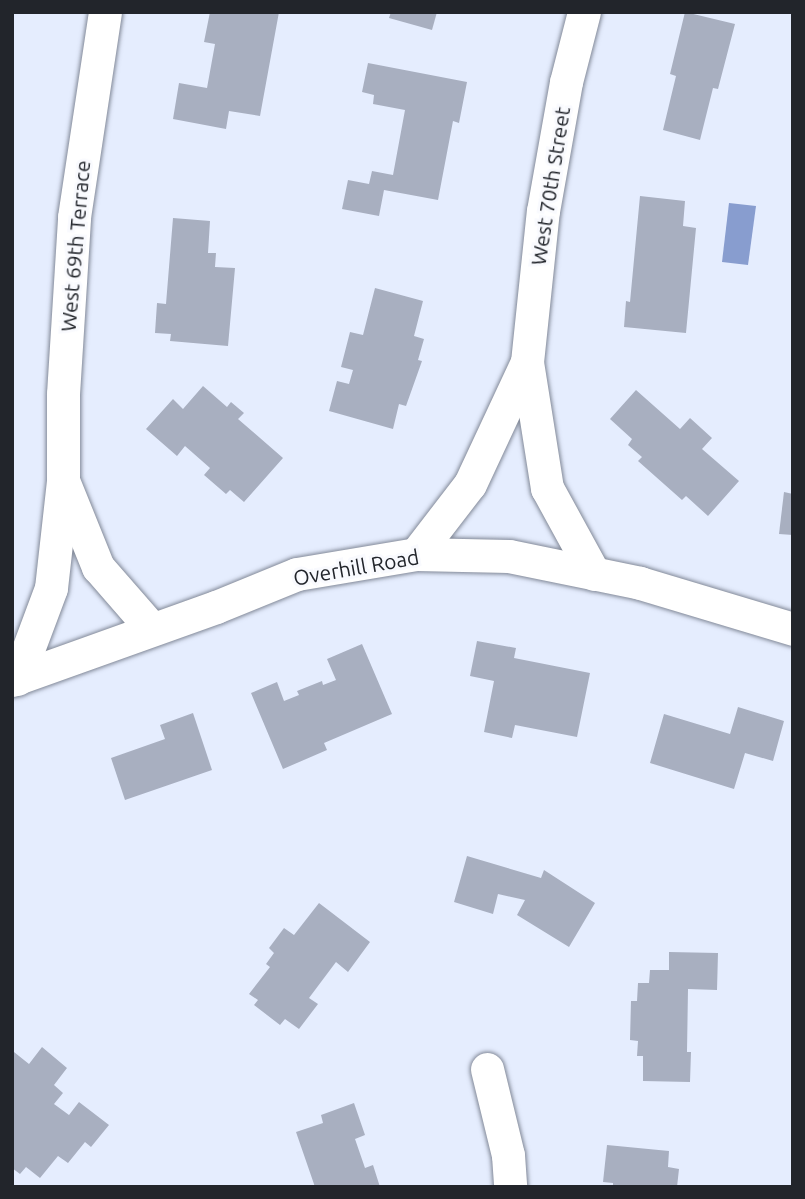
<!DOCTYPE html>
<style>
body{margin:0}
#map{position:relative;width:805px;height:1199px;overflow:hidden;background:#e5edfe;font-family:Ubuntu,sans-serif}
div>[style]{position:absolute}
.water>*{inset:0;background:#889dcf}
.building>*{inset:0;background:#a8afc0}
.roads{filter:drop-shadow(0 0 2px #828998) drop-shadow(0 0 2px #828998)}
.minor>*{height:33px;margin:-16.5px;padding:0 16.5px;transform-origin:16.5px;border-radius:16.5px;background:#fff}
span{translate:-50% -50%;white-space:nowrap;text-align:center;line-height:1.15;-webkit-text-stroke:6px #f9fafe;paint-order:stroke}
.street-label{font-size:21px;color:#22252b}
.frame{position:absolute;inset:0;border:14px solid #22252b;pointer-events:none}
</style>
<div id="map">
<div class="water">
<div style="clip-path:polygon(729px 203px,756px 206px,748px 265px,722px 262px)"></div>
</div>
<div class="building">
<div style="clip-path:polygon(210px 12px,279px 12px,260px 116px,229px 111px,226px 129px,173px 119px,179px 83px,207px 88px,215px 44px,204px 42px)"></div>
<div style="clip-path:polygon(391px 12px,437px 12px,432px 30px,389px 18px)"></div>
<div style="clip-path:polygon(685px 12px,735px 24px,718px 89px,713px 88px,700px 140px,663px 130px,676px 76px,670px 74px)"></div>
<div style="clip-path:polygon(368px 63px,467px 82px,459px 123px,453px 121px,438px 200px,384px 190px,379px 216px,342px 209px,348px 180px,369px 184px,372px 171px,393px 175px,405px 110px,373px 104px,374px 95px,362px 92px)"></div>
<div style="clip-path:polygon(640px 196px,685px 201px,683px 226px,696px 228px,686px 333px,624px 327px,626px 301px,630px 302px)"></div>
<div style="clip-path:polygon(173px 218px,210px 221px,208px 253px,216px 253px,215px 267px,235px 268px,228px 346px,170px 341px,171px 334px,155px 333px,157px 303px,166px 304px)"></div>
<div style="clip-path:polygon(375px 288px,423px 301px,414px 336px,424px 339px,418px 360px,422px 361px,406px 406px,399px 404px,393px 429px,329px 411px,337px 381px,349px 384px,353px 370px,341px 367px,350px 332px,363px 335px)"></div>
<div style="clip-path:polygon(203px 386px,227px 407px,231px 402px,244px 413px,238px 419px,283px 458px,244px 502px,230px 490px,226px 494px,204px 475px,210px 468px,185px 446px,177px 456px,146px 429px,173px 399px,183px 409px)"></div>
<div style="clip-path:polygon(636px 390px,680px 429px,690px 418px,712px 438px,702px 449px,739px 481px,708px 516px,686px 496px,682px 500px,638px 461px,642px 457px,628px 445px,632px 439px,610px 419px)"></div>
<div style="clip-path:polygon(784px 492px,793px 494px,793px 535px,779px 534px)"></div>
<div style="clip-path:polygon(477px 641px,516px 648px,514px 658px,590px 673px,577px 737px,515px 725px,512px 738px,484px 732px,494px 681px,470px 676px)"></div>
<div style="clip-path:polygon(362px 644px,392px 714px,324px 743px,327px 750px,283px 769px,251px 693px,277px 682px,284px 701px,299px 695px,297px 691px,322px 681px,323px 685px,336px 680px,327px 659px)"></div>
<div style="clip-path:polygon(738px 707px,784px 721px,773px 761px,745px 753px,734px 789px,650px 763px,664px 714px,730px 734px)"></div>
<div style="clip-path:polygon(193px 713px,212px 770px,125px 800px,111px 758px,165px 739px,160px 725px)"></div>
<div style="clip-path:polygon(467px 856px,541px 878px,544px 870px,595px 903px,569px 947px,517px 915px,525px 900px,498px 894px,493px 914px,454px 902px)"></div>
<div style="clip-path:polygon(319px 903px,370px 942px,348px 972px,336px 962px,309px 998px,318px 1004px,299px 1029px,285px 1019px,280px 1025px,254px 1005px,258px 1000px,249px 994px,270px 967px,266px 964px,274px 953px,269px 948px,284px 928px,294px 935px)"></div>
<div style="clip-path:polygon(669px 952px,718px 953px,717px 990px,688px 989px,687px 1052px,691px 1052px,690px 1082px,643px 1081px,643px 1056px,637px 1056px,638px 1041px,630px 1040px,631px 1001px,637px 1001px,638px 983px,649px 983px,650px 970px,669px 970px)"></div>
<div style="clip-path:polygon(42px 1047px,67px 1068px,54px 1085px,63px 1093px,54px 1104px,69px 1115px,79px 1102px,109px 1125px,91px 1147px,85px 1142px,68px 1163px,58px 1156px,40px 1178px,26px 1167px,20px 1174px,12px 1168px,12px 1054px,14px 1052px,29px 1064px)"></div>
<div style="clip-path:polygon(354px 1103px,365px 1135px,355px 1139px,365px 1168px,373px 1165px,380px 1187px,315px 1187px,296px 1132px,323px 1123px,321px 1115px)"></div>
<div style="clip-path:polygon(607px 1145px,669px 1151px,668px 1167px,679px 1169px,677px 1187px,613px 1187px,613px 1183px,603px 1182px)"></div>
</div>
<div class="roads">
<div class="minor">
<div style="left:527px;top:362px;width:128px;rotate:81deg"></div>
<div style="left:547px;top:488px;width:98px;rotate:61.3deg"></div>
<div style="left:64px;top:483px;width:91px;rotate:68deg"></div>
<div style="left:98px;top:567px;width:82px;rotate:48.9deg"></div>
<div style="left:416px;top:554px;width:88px;rotate:-52.4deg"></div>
<div style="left:470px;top:484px;width:135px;rotate:-65deg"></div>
<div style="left:527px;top:362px;width:152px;rotate:-84deg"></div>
<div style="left:543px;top:211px;width:131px;rotate:-79.9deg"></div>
<div style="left:566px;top:82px;width:72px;rotate:-75.6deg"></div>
<div style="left:17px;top:679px;width:97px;rotate:-69.5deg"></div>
<div style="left:51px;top:588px;width:108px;rotate:-83.6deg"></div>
<div style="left:63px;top:481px;width:87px;rotate:-90deg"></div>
<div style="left:63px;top:394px;width:177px;rotate:-86.4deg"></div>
<div style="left:74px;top:217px;width:207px;rotate:-81.4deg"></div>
<div style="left:12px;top:680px;width:217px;rotate:-19.7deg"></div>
<div style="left:216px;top:607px;width:87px;rotate:-22.2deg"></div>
<div style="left:297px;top:574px;width:121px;rotate:-9.5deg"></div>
<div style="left:416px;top:554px;width:93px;rotate:1.2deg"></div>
<div style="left:509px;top:556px;width:134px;rotate:11.6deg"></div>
<div style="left:640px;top:583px;width:160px;rotate:16.7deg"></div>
<div style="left:487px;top:1069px;width:89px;rotate:76.3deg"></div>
<div style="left:508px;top:1155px;width:32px;rotate:86deg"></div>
</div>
</div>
<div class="street-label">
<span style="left:550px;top:186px;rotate:-81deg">West 70th Street</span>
<span style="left:75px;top:246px;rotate:-85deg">West 69th Terrace</span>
<span style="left:356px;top:567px;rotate:-10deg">Overhill Road</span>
</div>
<div class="frame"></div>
</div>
